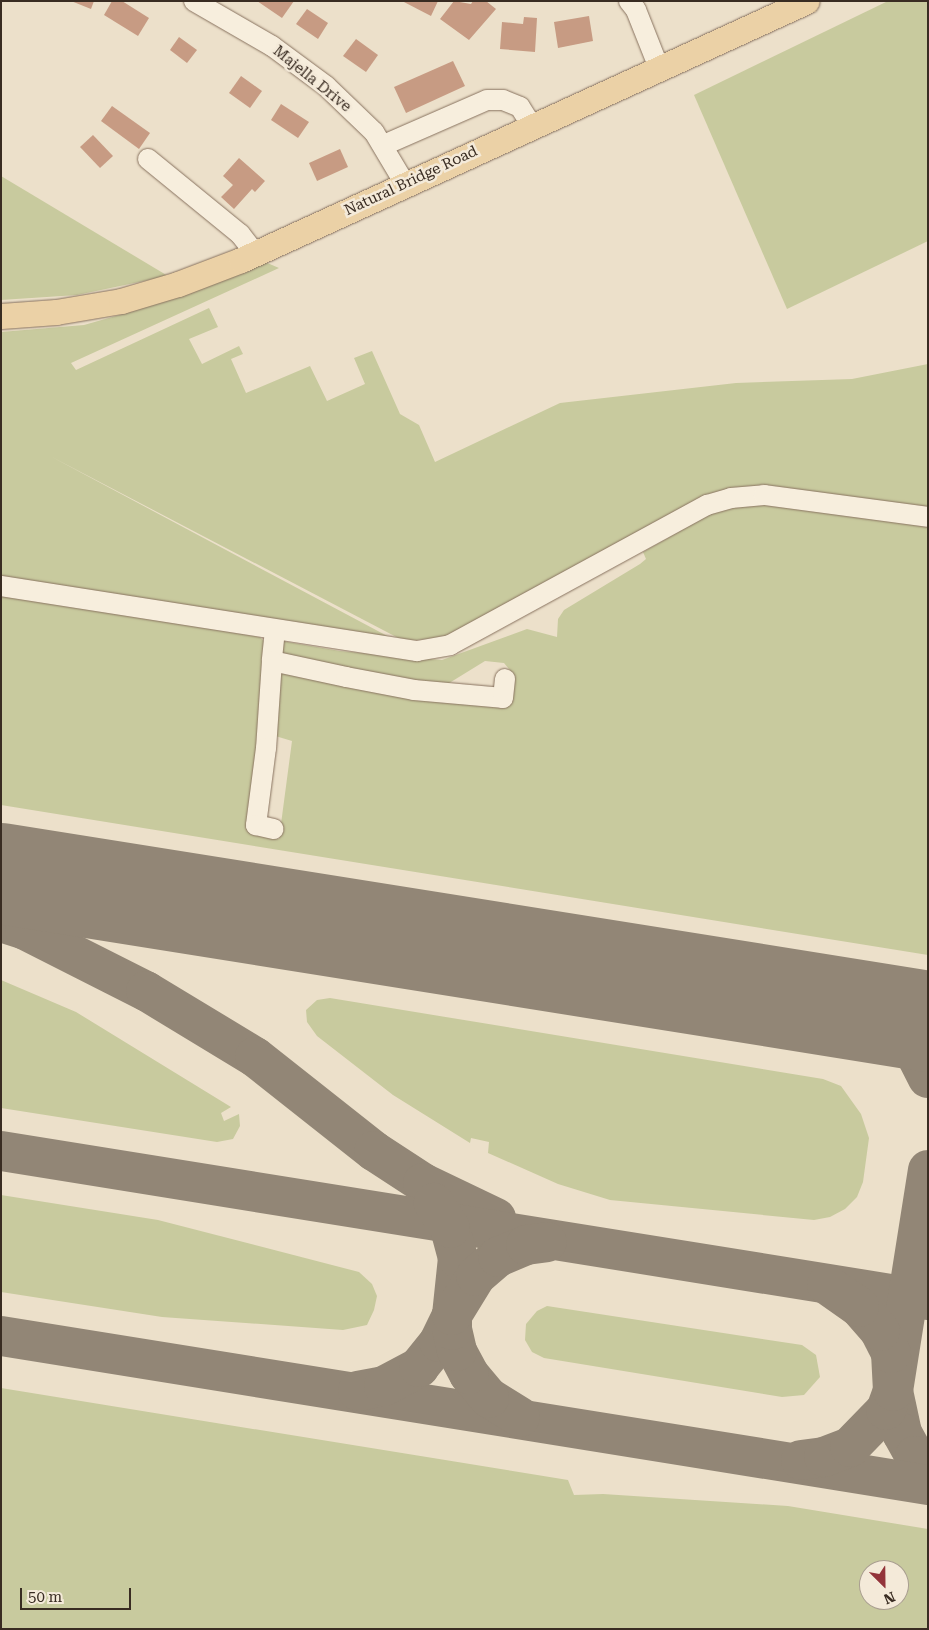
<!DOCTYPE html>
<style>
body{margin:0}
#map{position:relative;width:929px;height:1630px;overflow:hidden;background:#ece0ca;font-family:"Roboto Serif",serif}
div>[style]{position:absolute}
.green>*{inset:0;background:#c8ca9e}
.taxiway>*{height:40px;margin:-20px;padding:0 20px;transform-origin:20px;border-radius:20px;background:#928676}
.runway>*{height:101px;margin:-50.5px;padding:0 50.5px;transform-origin:50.5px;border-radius:50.5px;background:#928676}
.building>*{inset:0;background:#c79b83}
.roads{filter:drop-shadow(0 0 1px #88725f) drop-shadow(0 0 1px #88725f)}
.minor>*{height:20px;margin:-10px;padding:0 10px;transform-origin:10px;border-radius:10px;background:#f7eedd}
.major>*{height:25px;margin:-12.5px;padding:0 12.5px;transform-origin:12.5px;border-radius:12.5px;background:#ebd1a6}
span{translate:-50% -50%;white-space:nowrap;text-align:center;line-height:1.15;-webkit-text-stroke:5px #f4ead9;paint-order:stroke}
.street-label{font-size:15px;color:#392c22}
.frame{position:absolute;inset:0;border:2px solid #392c22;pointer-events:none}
.north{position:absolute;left:859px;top:1560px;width:50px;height:50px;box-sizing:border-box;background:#f4ead9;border:1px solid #a99e90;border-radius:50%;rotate:157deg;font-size:14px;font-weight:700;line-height:20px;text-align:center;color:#392c22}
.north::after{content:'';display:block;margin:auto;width:18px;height:22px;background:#93343a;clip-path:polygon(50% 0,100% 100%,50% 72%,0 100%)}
.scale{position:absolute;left:20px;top:1588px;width:111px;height:22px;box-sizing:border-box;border:2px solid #392c22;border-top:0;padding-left:6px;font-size:15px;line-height:18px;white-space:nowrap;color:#392c22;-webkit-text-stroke:4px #f4ead9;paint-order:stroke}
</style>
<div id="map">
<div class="green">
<div style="clip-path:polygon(888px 1px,928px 1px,928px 241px,787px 309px,694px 95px)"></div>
<div style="clip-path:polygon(1px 176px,168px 276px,77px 295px,1px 300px)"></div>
<div style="clip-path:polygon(265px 262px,279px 268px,71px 363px,76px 370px,209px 308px,218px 327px,189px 339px,202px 364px,239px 346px,243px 354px,231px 359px,246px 393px,310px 366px,327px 401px,365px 384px,354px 358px,372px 351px,400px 414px,419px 425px,435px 462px,560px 403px,736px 383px,852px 379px,928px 364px,928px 510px,749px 488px,443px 638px,404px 641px,50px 456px,391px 638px,1px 579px,1px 332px,84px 325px,137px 310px)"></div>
<div style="clip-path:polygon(766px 504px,928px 527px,928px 955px,1px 805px,1px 595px,260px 637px,268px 645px,248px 830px,279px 839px,292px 741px,272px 735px,277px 669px,508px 706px,513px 674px,504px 663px,485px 661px,446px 685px,314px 664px,282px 655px,282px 641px,340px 651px,442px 660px,527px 629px,557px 637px,558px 619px,564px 610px,640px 564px,646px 559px,643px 552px,710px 514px,733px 506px)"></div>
<div style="clip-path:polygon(1px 980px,76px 1012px,231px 1107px,221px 1113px,224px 1121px,239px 1114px,240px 1126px,233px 1139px,217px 1142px,1px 1108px)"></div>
<div style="clip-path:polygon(330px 998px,823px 1079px,841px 1086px,861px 1114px,869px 1138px,863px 1182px,857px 1197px,845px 1209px,830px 1217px,814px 1220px,610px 1200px,558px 1184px,488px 1153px,489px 1142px,471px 1138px,470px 1143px,393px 1095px,317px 1036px,307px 1022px,306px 1010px,317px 1000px)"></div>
<div style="clip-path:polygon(1px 1195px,158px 1220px,359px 1272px,372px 1284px,377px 1296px,374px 1310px,367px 1325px,343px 1330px,162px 1317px,1px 1292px)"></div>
<div style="clip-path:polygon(547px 1306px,802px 1345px,816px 1355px,820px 1377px,804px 1395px,782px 1397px,544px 1358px,532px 1352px,525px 1340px,526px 1324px,537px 1311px)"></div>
<div style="clip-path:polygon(evenodd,1px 1388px,568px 1480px,574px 1495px,603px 1494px,788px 1506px,928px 1529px,928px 1629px,1px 1629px,1px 1388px,869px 1570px,899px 1570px,899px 1600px,869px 1600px,869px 1570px)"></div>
</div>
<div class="taxiway">
<div style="left:1px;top:922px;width:25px;rotate:18deg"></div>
<div style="left:25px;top:930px;width:136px;rotate:26.8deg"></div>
<div style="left:146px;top:991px;width:127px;rotate:31.2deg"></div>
<div style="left:255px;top:1057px;width:152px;rotate:38.3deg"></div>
<div style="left:374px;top:1151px;width:59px;rotate:33.1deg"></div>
<div style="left:423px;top:1183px;width:81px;rotate:25.6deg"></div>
<div style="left:841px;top:1008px;width:61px;rotate:26.1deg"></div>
<div style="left:896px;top:1035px;width:26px;rotate:43deg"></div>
<div style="left:915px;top:1053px;width:28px;rotate:63deg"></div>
<div style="left:1px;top:1151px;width:939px;rotate:9.13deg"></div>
<div style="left:928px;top:1170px;width:224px;rotate:99deg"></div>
<div style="left:893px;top:1391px;width:43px;rotate:77.9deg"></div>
<div style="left:902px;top:1433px;width:26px;rotate:61deg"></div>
<div style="left:915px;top:1456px;width:18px;rotate:43deg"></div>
<div style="left:1px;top:1336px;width:939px;rotate:9.13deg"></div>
<div style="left:358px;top:1391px;width:26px;rotate:-11deg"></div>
<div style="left:384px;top:1386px;width:40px;rotate:-28deg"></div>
<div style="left:419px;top:1367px;width:32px;rotate:-51deg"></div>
<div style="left:439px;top:1342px;width:30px;rotate:-64deg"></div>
<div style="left:452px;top:1315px;width:57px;rotate:-84deg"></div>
<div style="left:458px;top:1258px;width:31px;rotate:-105deg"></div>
<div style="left:450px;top:1228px;width:30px;rotate:-123deg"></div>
<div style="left:520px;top:1417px;width:36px;rotate:-148deg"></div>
<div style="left:489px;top:1398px;width:31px;rotate:-130deg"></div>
<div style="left:469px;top:1374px;width:26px;rotate:-118deg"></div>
<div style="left:457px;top:1351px;width:22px;rotate:-103deg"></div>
<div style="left:452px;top:1330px;width:15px;rotate:-90deg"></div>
<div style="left:452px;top:1315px;width:46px;rotate:-58.4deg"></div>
<div style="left:476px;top:1276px;width:29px;rotate:-41deg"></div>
<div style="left:498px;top:1257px;width:30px;rotate:-23deg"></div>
<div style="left:526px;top:1245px;width:21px;rotate:-8deg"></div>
<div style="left:801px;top:1460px;width:23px;rotate:-7deg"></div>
<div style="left:824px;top:1457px;width:28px;rotate:-21deg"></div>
<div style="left:850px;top:1447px;width:52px;rotate:-45.8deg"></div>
<div style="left:886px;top:1410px;width:20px;rotate:-70deg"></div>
<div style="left:893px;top:1391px;width:38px;rotate:-93deg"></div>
<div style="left:891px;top:1353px;width:25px;rotate:-117deg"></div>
<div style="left:880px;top:1331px;width:32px;rotate:-131deg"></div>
<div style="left:859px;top:1307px;width:39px;rotate:-145deg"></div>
</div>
<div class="runway">
<div style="left:1px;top:873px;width:939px;rotate:9.07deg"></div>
</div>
<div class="building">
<div style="clip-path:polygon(71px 1px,94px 1px,91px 9px)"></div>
<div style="clip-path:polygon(112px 1px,122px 1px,149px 18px,138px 36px,104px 15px)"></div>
<div style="clip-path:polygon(257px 1px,294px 1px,282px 18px)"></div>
<div style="clip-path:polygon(402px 1px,438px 1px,431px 16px)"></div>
<div style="clip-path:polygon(454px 1px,471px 4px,473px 1px,486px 1px,496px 9px,469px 40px,440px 19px)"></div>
<div style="clip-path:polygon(307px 9px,328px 23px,318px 39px,296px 24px)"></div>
<div style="clip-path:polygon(589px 16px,593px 41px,558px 48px,554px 22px)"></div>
<div style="clip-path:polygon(524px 17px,537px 18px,535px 52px,500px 49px,502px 22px,523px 24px)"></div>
<div style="clip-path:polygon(179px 37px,197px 50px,187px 63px,170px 50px)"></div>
<div style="clip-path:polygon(356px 39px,378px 55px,366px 72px,343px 56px)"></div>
<div style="clip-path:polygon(453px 61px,465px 86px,406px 113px,394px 87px)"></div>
<div style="clip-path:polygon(241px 76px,262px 91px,250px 108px,229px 93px)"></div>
<div style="clip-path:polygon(281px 104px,309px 122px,298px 138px,271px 120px)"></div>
<div style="clip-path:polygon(112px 106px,150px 133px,139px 149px,101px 121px)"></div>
<div style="clip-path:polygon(93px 135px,113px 156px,100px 168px,80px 147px)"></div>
<div style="clip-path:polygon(340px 149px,348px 167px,317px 181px,309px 163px)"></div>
<div style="clip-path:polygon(239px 158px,265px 181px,255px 192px,252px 189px,234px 209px,221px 197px,233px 185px,223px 176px)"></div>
</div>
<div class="roads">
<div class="minor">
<div style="left:194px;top:1px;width:90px;rotate:30deg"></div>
<div style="left:272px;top:46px;width:67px;rotate:36.5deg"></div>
<div style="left:326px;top:86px;width:66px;rotate:43.8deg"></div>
<div style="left:374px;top:132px;width:61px;rotate:59.2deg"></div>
<div style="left:629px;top:1px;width:11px;rotate:52deg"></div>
<div style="left:636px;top:10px;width:62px;rotate:68.4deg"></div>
<div style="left:384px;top:145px;width:112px;rotate:-23.6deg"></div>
<div style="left:487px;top:100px;width:16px"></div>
<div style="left:503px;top:100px;width:18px;rotate:22deg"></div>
<div style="left:520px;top:107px;width:22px;rotate:58deg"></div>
<div style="left:148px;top:159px;width:119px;rotate:39.2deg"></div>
<div style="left:240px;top:234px;width:24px;rotate:52deg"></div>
<div style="left:1px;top:586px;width:421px;rotate:8.9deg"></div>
<div style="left:417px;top:651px;width:34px;rotate:-10deg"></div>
<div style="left:450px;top:645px;width:293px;rotate:-28.6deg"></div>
<div style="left:707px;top:505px;width:25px;rotate:-16deg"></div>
<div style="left:731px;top:498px;width:33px;rotate:-5deg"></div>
<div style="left:764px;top:495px;width:165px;rotate:7.6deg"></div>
<div style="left:275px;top:630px;width:31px;rotate:96deg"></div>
<div style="left:272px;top:661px;width:76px;rotate:12.2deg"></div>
<div style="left:346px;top:677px;width:69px;rotate:10.8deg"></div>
<div style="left:414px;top:690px;width:89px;rotate:5.1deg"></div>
<div style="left:503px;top:698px;width:19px;rotate:-84deg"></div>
<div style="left:272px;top:661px;width:87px;rotate:93.9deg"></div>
<div style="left:266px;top:748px;width:78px;rotate:97.4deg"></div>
<div style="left:256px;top:825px;width:18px;rotate:13deg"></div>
</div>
<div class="major">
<div style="left:1px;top:316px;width:55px;rotate:-4.2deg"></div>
<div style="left:56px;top:312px;width:66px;rotate:-9.6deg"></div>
<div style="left:121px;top:301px;width:59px;rotate:-16.6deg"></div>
<div style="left:178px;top:284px;width:67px;rotate:-20.9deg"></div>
<div style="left:241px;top:260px;width:622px;rotate:-24.59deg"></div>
</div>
</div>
<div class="street-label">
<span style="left:312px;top:79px;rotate:39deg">Majella Drive</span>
<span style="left:411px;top:181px;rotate:-25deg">Natural Bridge Road</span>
</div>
<div class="frame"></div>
<div class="north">N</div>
<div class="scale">50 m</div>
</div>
